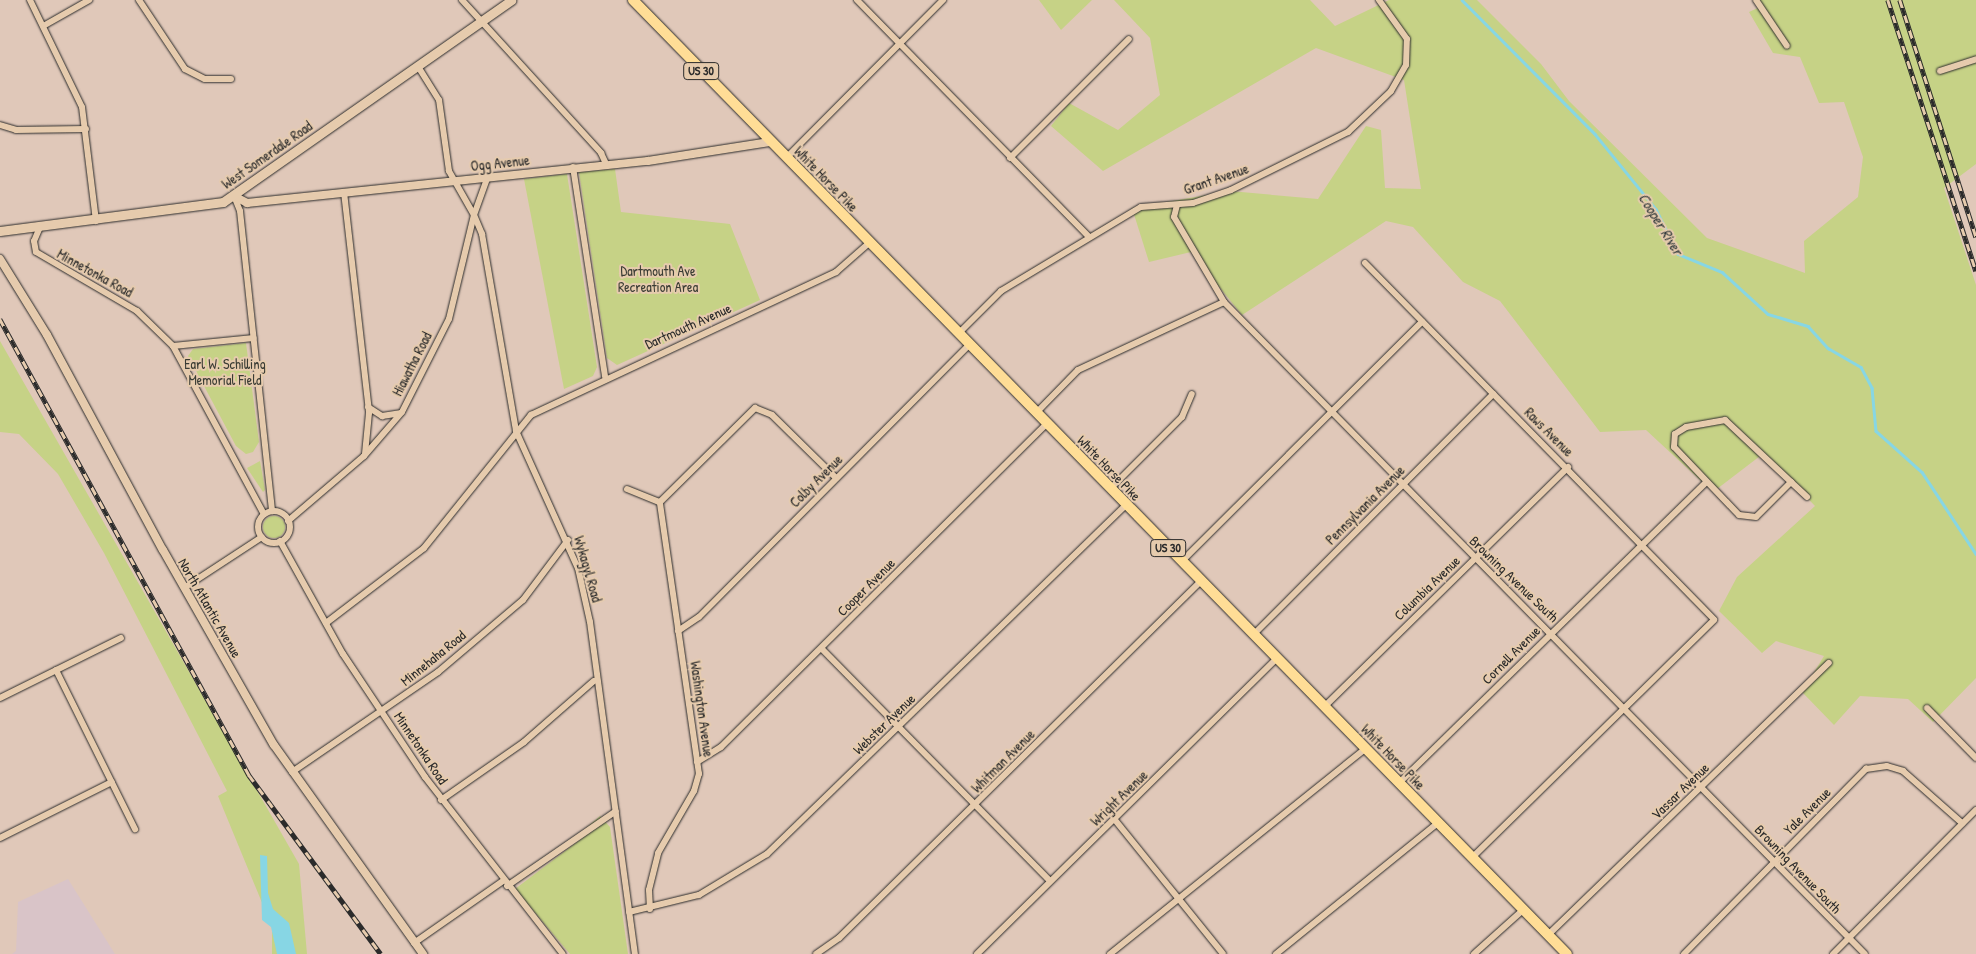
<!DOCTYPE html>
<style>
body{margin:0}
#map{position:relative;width:1976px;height:954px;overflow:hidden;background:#e0c8b9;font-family:"Patrick Hand",sans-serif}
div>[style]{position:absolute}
.built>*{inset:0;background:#d9c4c8}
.green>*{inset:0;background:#c6d286}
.round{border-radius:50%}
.water>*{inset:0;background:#87d6e4}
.stream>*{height:2.5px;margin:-1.25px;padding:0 1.25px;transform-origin:1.25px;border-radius:1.25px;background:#87d6e4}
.roads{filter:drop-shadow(0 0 1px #2b2b2b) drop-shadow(0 0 1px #2b2b2b)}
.minor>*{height:6px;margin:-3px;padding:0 3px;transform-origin:3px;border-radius:3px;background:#e6cbad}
.minor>.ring{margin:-3px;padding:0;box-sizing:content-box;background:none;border:6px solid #e6cbad;border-radius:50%}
.tertiary>*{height:8px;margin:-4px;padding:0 4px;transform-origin:4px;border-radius:4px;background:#e6cbad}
.secondary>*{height:9px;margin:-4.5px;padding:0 4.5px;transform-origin:4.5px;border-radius:4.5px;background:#e6cbad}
.trunk>*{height:10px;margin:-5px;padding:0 5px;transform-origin:5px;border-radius:5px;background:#ffdd96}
.rail>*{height:4.5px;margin-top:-2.25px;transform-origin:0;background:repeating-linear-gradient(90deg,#e6cbad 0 8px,#2b2b2b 0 16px);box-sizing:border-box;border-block:1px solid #2b2b2b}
span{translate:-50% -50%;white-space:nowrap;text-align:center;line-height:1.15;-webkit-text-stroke:4px #e6cbad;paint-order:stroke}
.shield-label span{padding:1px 4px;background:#e6cbad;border:1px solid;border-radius:4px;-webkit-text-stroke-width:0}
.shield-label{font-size:12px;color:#2b2b2b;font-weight:700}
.street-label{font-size:14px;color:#2b2b2b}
.park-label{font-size:14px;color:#3a3c34}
.water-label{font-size:15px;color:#343c3e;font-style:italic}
</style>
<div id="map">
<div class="built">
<div style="clip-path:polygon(68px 879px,115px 954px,12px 954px,16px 951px,18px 902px)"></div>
</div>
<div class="green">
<div style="clip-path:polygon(1039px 0,1092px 0,1061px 30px)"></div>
<div style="clip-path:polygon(1114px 0,1310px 0,1335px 26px,1389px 0,1477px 0,1541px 64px,1569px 101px,1707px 238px,1805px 273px,1804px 241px,1858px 197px,1863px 157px,1844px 102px,1819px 103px,1800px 57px,1773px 53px,1749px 12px,1760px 7px,1755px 0,1976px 0,1976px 164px,1944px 188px,1976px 285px,1976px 678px,1933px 722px,1908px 699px,1860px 696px,1834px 725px,1802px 692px,1824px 656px,1776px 641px,1762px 653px,1719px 611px,1737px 577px,1815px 506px,1764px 453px,1713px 492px,1646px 430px,1600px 432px,1500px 301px,1463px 282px,1413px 227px,1386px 221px,1242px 315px,1191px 252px,1149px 262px,1132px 208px,1230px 191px,1318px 199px,1366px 126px,1381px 130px,1385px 188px,1421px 189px,1404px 80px,1316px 48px,1103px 171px,1051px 126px,1069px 103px,1118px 130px,1160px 95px,1150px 38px)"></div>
<div style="clip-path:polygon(615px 169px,621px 212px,730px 224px,760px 300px,617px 365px,607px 358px,579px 172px)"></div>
<div style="clip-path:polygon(567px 174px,597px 367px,593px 376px,564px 389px,524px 179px)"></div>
<div style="clip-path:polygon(0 341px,299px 864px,307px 954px,272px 954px,272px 927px,218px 796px,227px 791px,104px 553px,58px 474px,19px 434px,0 432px)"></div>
<div style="clip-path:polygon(246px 343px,259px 442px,253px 452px,246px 454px,236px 446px,188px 356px,193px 349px)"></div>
<div style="clip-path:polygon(260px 461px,265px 490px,263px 492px,247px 468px)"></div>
<div class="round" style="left:263px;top:516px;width:22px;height:22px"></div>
<div style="clip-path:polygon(600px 816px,610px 827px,628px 954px,570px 954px,515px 889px,585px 836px,586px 828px)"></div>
</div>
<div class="water">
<div style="clip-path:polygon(260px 855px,267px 856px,268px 893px,273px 909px,289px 923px,296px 954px,277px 954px,271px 927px,262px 920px)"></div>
</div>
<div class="stream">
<div style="left:1462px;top:0;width:189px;rotate:45.2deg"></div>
<div style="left:1595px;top:134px;width:97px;rotate:50.9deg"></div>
<div style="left:1656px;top:209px;width:50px;rotate:63.9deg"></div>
<div style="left:1678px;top:254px;width:48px;rotate:22.2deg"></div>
<div style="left:1722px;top:272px;width:62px;rotate:42.4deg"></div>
<div style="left:1768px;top:314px;width:42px;rotate:16.7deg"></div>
<div style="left:1808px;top:326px;width:30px;rotate:48deg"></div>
<div style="left:1828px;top:348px;width:38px;rotate:30deg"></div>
<div style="left:1861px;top:367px;width:24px;rotate:62deg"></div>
<div style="left:1872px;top:388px;width:43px;rotate:84.7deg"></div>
<div style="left:1876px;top:431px;width:62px;rotate:41.7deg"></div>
<div style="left:1922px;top:472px;width:98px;rotate:56.6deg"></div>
</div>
<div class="roads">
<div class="minor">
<div style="left:30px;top:0;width:119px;rotate:64.1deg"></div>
<div style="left:82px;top:107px;width:115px;rotate:83deg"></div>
<div style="left:139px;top:0;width:83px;rotate:56.3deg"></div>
<div style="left:185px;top:69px;width:22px;rotate:27deg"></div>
<div style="left:205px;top:79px;width:26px"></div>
<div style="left:462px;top:0;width:207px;rotate:47.7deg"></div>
<div style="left:601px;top:153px;width:14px;rotate:65deg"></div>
<div style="left:857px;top:0;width:332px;rotate:45.6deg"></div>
<div style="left:1756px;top:0;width:55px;rotate:56deg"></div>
<div style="left:45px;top:25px;width:51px;rotate:-29.6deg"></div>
<div style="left:1940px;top:71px;width:38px;rotate:-18deg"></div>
<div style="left:0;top:125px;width:17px;rotate:17deg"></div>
<div style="left:16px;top:130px;width:70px;rotate:-0.8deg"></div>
<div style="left:786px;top:158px;width:223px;rotate:-45.2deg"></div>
<div style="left:1010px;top:158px;width:168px;rotate:-45deg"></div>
<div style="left:573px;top:167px;width:212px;rotate:81.3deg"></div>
<div style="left:488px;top:176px;width:41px;rotate:109.7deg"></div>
<div style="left:474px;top:215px;width:21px;rotate:67deg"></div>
<div style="left:482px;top:234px;width:200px;rotate:80.2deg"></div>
<div style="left:516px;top:431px;width:150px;rotate:65.7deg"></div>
<div style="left:578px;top:568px;width:55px;rotate:77.5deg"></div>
<div style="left:590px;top:622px;width:335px;rotate:82.3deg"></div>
<div style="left:344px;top:192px;width:222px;rotate:83.5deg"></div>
<div style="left:369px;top:413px;width:41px;rotate:95.6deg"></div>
<div style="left:234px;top:196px;width:16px;rotate:68deg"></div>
<div style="left:240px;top:211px;width:302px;rotate:83.9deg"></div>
<div style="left:1177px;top:205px;width:12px;rotate:104deg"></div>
<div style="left:1174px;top:217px;width:99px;rotate:59.5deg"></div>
<div style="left:1224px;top:302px;width:914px;rotate:45.49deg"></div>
<div style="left:40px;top:227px;width:15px;rotate:113deg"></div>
<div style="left:34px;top:241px;width:11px;rotate:80deg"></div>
<div style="left:36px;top:252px;width:117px;rotate:30.3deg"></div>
<div style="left:137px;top:311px;width:50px;rotate:44.2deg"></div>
<div style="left:173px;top:346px;width:191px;rotate:61.6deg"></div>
<div style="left:1365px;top:263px;width:499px;rotate:45.6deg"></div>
<div style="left:1714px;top:620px;width:337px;rotate:135.5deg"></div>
<div style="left:958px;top:334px;width:61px;rotate:-45deg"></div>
<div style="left:1001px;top:291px;width:163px;rotate:-31deg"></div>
<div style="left:1141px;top:207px;width:52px;rotate:-4.4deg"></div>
<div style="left:1193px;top:203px;width:40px;rotate:-18.9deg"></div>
<div style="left:1231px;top:190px;width:131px;rotate:-26.4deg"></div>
<div style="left:1348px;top:132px;width:59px;rotate:-43.6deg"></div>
<div style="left:1391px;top:91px;width:30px;rotate:-60deg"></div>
<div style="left:1406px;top:65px;width:26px;rotate:-88deg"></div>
<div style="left:1407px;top:39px;width:48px;rotate:-125.7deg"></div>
<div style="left:173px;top:346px;width:81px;rotate:-5.6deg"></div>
<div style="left:368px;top:407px;width:17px;rotate:33deg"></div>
<div style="left:382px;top:416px;width:18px;rotate:-9deg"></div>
<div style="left:1036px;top:413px;width:60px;rotate:-45.7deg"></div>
<div style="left:1078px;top:370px;width:161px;rotate:-25deg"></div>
<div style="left:1725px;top:420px;width:91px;rotate:43.2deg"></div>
<div style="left:1791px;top:482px;width:49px;rotate:135deg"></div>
<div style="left:1756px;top:517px;width:17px;rotate:-173deg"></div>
<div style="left:1739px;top:515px;width:94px;rotate:-133.7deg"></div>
<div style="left:1674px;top:447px;width:13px;rotate:-86deg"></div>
<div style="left:1675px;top:434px;width:13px;rotate:-32deg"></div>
<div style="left:1686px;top:427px;width:40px;rotate:-10deg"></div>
<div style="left:1791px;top:482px;width:22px;rotate:43deg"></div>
<div style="left:627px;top:489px;width:35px;rotate:22deg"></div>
<div style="left:1110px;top:489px;width:102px;rotate:-45deg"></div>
<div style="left:1182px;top:417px;width:25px;rotate:-67deg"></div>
<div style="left:660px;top:502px;width:134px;rotate:-44.7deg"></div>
<div style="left:755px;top:408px;width:18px;rotate:22deg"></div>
<div style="left:772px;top:415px;width:90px;rotate:44.5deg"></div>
<div class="ring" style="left:258px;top:511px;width:26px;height:26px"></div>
<div style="left:288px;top:521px;width:100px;rotate:-40.5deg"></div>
<div style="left:364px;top:456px;width:58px;rotate:-49.2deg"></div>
<div style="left:402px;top:412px;width:104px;rotate:-63.2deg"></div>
<div style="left:449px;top:319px;width:107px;rotate:-76.5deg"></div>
<div style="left:474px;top:215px;width:51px;rotate:-119.6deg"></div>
<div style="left:449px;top:171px;width:72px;rotate:-98deg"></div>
<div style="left:439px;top:100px;width:40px;rotate:-122deg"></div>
<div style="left:280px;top:541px;width:129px;rotate:60.9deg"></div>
<div style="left:343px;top:654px;width:148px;rotate:56.3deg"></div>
<div style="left:425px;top:777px;width:224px;rotate:52.1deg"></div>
<div style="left:1182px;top:561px;width:339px;rotate:-44.9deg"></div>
<div style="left:184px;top:588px;width:93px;rotate:-33.2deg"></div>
<div style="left:326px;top:623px;width:123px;rotate:-37.4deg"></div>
<div style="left:424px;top:548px;width:171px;rotate:-51.2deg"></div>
<div style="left:531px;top:415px;width:337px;rotate:-25.1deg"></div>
<div style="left:836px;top:272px;width:44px;rotate:-41.3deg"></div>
<div style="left:678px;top:631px;width:25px;rotate:-34deg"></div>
<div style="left:699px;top:617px;width:383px;rotate:-45.2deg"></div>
<div style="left:1254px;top:634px;width:339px;rotate:-45.1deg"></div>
<div style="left:822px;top:649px;width:325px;rotate:45.5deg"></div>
<div style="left:56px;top:670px;width:178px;rotate:63.6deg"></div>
<div style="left:0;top:698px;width:135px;rotate:-26.4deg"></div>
<div style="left:1325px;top:706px;width:341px;rotate:-44.5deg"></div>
<div style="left:1927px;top:708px;width:70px;rotate:45.6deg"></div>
<div style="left:697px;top:762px;width:28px;rotate:-32deg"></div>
<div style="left:721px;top:747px;width:460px;rotate:-44.8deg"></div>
<div style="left:292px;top:772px;width:177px;rotate:-34.4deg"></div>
<div style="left:438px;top:672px;width:111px;rotate:-40.3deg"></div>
<div style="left:523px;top:600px;width:75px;rotate:-53.1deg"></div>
<div style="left:1399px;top:783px;width:429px;rotate:-44.4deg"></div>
<div style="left:441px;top:800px;width:101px;rotate:-34.9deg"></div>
<div style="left:524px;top:742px;width:93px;rotate:-41.1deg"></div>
<div style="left:1115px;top:820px;width:172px;rotate:51.1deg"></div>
<div style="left:0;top:838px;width:125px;rotate:-26.6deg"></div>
<div style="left:507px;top:886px;width:132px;rotate:-34.5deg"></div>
<div style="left:650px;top:909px;width:19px;rotate:-93deg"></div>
<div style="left:649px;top:890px;width:38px;rotate:-76deg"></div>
<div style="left:658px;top:853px;width:72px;rotate:-59.9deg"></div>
<div style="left:694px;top:791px;width:18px;rotate:-74deg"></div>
<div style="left:699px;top:774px;width:275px;rotate:-98.2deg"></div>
<div style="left:629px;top:912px;width:72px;rotate:-13.7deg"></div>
<div style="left:699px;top:895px;width:79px;rotate:-31.1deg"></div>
<div style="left:767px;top:854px;width:501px;rotate:-44.19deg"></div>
<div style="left:1548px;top:935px;width:391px;rotate:-44.1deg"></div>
<div style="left:414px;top:943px;width:108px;rotate:-34.9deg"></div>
<div style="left:816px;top:954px;width:28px;rotate:-35deg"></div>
<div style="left:839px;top:938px;width:510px;rotate:-44.6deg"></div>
<div style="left:977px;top:954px;width:421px;rotate:-44.6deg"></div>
<div style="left:1110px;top:954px;width:329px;rotate:-38.8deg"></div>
<div style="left:1276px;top:954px;width:210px;rotate:-39deg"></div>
<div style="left:1474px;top:954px;width:67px;rotate:-42deg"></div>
<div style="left:1684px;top:954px;width:260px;rotate:-45.5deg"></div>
<div style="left:1866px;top:769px;width:21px;rotate:-8deg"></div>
<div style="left:1887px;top:766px;width:17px;rotate:17deg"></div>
<div style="left:1903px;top:771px;width:79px;rotate:41.4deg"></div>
<div style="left:1833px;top:954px;width:203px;rotate:-45.2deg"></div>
</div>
<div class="tertiary">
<div style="left:234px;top:196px;width:15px;rotate:28deg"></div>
<div style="left:247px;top:203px;width:403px;rotate:-6deg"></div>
<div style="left:648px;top:161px;width:123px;rotate:-8.9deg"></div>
<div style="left:0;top:259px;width:89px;rotate:58.3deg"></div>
<div style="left:47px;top:335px;width:244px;rotate:61.7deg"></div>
<div style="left:163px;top:550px;width:224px;rotate:60.4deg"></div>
<div style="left:274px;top:745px;width:257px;rotate:54.5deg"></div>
</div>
<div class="secondary">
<div style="left:0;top:231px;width:225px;rotate:-7.4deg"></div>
<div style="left:223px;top:202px;width:352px;rotate:-35deg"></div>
</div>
<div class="trunk">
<div style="left:633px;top:0;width:1335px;rotate:45.61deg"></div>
</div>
</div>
<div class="rail">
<div style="left:1888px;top:0;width:285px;rotate:72deg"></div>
<div style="left:1900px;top:0;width:249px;rotate:72.2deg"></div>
<div style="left:0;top:319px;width:520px;rotate:61.36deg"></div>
<div style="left:249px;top:775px;width:222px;rotate:53.6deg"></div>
</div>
<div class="shield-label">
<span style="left:701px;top:71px">US 30</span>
<span style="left:1168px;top:548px">US 30</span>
</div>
<div class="street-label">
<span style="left:267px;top:155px;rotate:-35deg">West Somerdale Road</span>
<span style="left:500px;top:163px;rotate:-6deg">Ogg Avenue</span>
<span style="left:826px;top:179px;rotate:46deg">White Horse Pike</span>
<span style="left:1216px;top:179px;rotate:-19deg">Grant Avenue</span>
<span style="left:95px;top:273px;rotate:29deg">Minnetonka Road</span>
<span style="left:688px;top:326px;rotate:-24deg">Dartmouth Avenue</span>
<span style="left:412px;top:364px;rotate:-63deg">Hiawatha Road</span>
<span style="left:1549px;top:432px;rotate:45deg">Raws Avenue</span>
<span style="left:1109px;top:468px;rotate:46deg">White Horse Pike</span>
<span style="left:816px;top:481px;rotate:-45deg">Colby Avenue</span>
<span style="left:1365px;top:505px;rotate:-45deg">Pennsylvania Avenue</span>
<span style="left:588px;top:569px;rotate:74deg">Wykagyl Road</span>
<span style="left:1514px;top:579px;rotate:44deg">Browning Avenue South</span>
<span style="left:866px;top:587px;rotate:-45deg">Cooper Avenue</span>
<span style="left:1427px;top:588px;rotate:-44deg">Columbia Avenue</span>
<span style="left:210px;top:608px;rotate:60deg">North Atlantic Avenue</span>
<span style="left:1511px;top:655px;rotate:-45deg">Cornell Avenue</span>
<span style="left:433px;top:658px;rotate:-39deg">Minnehaha Road</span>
<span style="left:702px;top:709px;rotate:82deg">Washington Avenue</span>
<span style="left:884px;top:724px;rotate:-44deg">Webster Avenue</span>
<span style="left:421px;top:748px;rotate:56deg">Minnetonka Road</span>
<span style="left:1393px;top:757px;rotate:46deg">White Horse Pike</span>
<span style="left:1003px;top:761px;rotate:-45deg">Whitman Avenue</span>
<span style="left:1680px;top:791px;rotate:-44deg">Vassar Avenue</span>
<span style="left:1119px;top:798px;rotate:-44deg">Wright Avenue</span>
<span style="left:1807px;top:811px;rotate:-45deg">Yale Avenue</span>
<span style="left:1798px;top:869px;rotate:46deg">Browning Avenue South</span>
</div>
<div class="park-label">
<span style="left:658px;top:279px">Dartmouth Ave<br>Recreation Area</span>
<span style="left:225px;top:372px">Earl W. Schilling<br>Memorial Field</span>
</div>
<div class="water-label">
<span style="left:1661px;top:224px;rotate:58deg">Cooper River</span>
</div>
</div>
